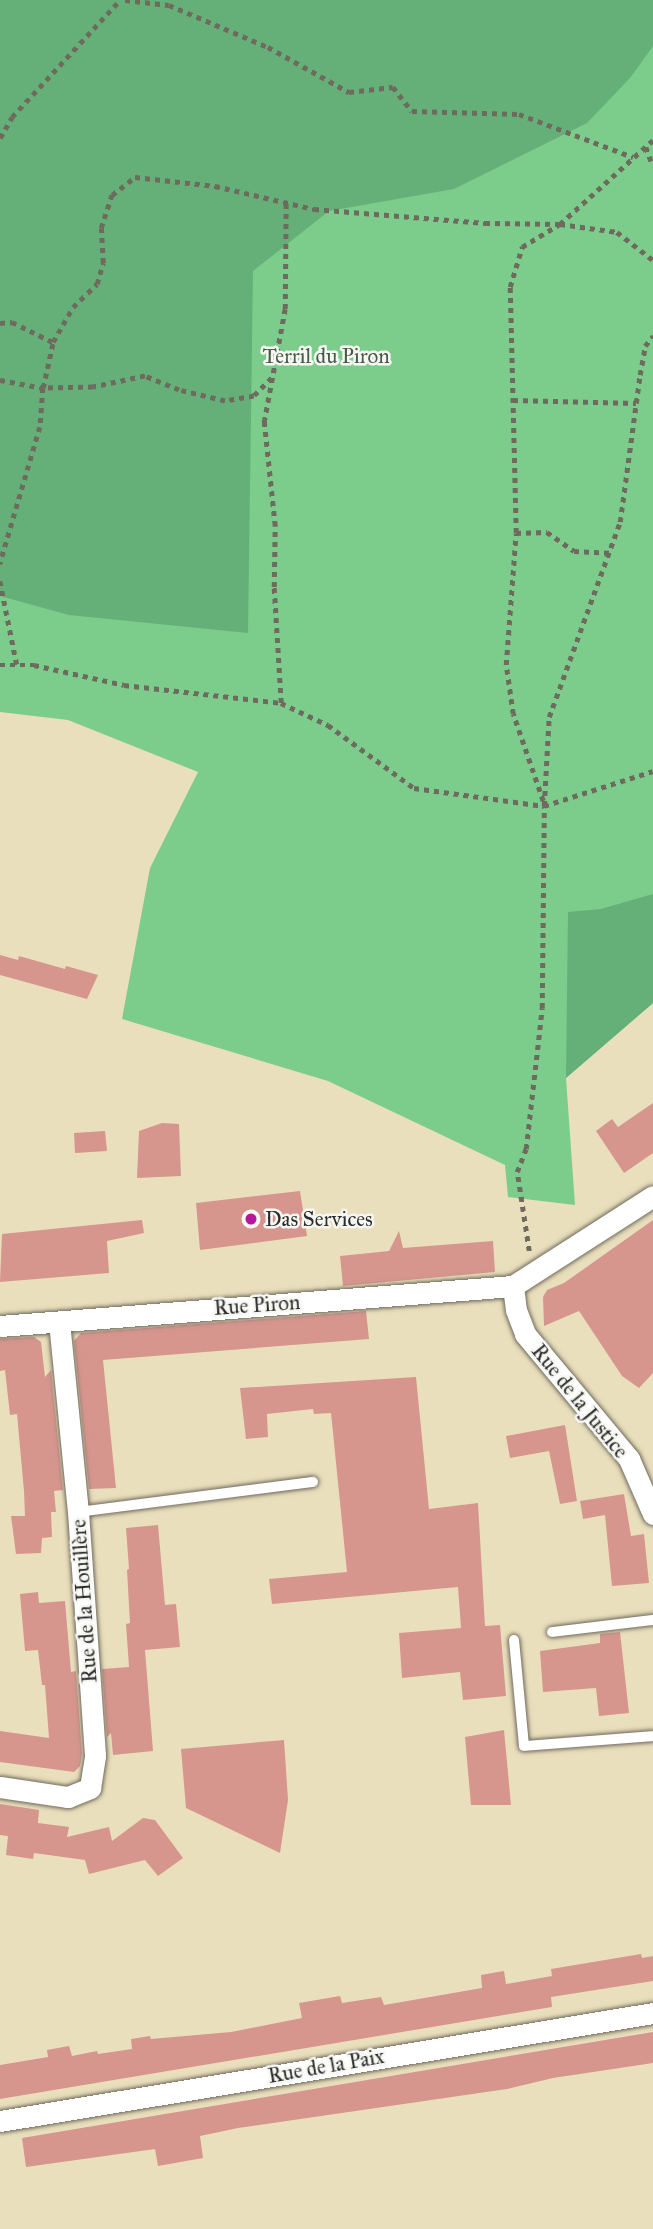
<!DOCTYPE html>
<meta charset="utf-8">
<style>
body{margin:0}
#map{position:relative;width:653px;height:2229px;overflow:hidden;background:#eadfbc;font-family:"IM FELL Great Primer",serif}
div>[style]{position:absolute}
.green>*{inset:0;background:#7ccc8c}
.forest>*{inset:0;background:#65b078}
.building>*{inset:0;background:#d6968e}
.path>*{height:4.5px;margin-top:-2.25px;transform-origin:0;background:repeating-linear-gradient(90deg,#6e6a5e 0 5px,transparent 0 10px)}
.roads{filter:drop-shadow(0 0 2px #6e6a5e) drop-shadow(0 0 2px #6e6a5e)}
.lane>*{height:10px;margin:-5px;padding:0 5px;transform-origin:5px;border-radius:5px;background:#fff}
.street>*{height:21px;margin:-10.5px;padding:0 10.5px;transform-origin:10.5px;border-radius:10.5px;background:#fff}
.dots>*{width:19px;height:19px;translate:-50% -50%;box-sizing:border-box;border:4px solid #f6f6f2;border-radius:50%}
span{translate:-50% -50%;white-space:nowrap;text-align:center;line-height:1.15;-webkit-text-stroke:5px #f6f6f2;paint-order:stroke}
.park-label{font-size:21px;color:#435b48}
.poi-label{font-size:21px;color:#2b2b2b}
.left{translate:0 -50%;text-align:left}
.street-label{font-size:21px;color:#2b2b2b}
</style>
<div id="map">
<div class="green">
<div style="clip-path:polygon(0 0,653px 0,653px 1003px,566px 1078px,575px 1205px,508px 1197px,505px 1165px,328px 1081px,122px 1019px,150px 868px,198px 772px,68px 720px,0 712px)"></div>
</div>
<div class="forest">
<div style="clip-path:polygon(0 0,653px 0,653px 46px,630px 78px,587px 123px,454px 189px,329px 211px,253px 271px,248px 633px,69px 615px,0 596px)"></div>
<div style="clip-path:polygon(653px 894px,653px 1003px,566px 1078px,568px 912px,601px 909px)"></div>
</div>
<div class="building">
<div style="clip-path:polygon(0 955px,18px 960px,19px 956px,65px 969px,66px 966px,98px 975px,87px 999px,0 975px)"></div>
<div style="clip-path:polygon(653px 1103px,653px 1153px,624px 1173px,596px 1131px,612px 1119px,618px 1127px)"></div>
<div style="clip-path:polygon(162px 1123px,179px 1124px,181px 1176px,137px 1178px,139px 1131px)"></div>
<div style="clip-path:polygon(105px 1131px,107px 1151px,75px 1153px,74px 1133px)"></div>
<div style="clip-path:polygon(300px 1191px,307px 1236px,200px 1250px,196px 1203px)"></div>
<div style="clip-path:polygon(142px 1220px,144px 1233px,107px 1241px,109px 1273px,0 1282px,2px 1234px)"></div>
<div style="clip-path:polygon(653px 1220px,653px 1373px,639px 1388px,622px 1376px,579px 1311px,544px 1326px,543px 1297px,547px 1290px,564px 1283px)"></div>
<div style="clip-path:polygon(399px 1231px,403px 1248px,493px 1241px,495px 1272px,343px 1286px,340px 1256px,389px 1251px)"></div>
<div style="clip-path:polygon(366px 1311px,369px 1339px,103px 1360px,116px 1488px,89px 1489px,74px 1341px,81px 1333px)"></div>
<div style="clip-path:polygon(34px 1337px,41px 1342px,45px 1377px,51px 1370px,63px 1490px,54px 1491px,56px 1512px,51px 1512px,52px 1537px,42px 1538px,41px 1553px,16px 1554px,11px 1516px,25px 1516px,24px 1491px,17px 1414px,10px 1415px,5px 1370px,0 1371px,0 1339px)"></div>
<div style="clip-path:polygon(416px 1377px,429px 1509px,478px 1503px,485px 1626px,500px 1625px,506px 1696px,463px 1700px,460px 1672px,402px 1678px,399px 1633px,461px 1628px,458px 1587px,272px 1604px,269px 1579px,347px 1572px,331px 1413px,314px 1414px,313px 1409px,267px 1414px,268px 1437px,246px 1439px,240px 1388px)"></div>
<div style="clip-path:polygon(565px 1425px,577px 1501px,560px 1504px,549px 1451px,510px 1458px,506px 1436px)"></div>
<div style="clip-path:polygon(624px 1494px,631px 1536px,644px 1534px,649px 1583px,612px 1586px,605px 1515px,583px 1519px,580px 1501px)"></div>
<div style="clip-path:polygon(158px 1525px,165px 1605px,176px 1604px,180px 1647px,145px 1650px,153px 1751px,113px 1755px,111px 1733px,107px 1737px,102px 1669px,129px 1667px,126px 1624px,130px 1623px,127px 1570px,129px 1569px,126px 1528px)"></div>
<div style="clip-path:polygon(38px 1592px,39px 1603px,65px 1601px,71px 1672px,76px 1671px,82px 1754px,80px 1766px,74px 1772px,0 1762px,0 1731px,49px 1738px,45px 1685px,42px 1685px,38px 1650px,25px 1651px,20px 1594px)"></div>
<div style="clip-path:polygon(620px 1632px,629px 1713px,599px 1716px,596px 1688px,543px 1692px,540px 1651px,600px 1643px,600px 1634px)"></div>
<div style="clip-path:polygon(504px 1730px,511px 1805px,471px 1805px,465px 1737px)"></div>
<div style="clip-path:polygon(284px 1740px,288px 1800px,280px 1853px,186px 1808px,181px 1749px)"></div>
<div style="clip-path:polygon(0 1804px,39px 1810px,38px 1823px,69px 1827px,67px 1837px,109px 1827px,112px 1841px,143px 1818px,155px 1820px,183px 1858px,158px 1876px,145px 1860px,89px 1874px,85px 1860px,34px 1853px,33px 1859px,6px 1855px,8px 1836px,0 1835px)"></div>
<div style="clip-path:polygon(641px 1954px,642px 1958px,653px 1956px,653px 1981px,551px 1997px,552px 2007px,0 2099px,0 2065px,48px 2057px,47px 2050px,69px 2046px,72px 2056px,97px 2051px,98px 2054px,132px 2049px,131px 2039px,150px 2036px,151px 2039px,231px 2032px,302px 2018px,299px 2003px,340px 1996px,342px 2003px,381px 1997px,384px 2005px,482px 1988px,481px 1975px,504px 1971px,506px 1984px,552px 1976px,551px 1969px)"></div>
<div style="clip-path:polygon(653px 2032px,653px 2063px,553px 2078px,507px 2089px,238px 2128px,200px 2136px,203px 2158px,158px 2166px,155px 2149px,26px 2167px,22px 2138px)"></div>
</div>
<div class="path">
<div style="left:125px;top:0;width:44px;rotate:6.5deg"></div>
<div style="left:169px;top:5px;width:108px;rotate:23deg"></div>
<div style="left:268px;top:47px;width:93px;rotate:29.1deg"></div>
<div style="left:349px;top:92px;width:44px;rotate:-6.5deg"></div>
<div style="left:393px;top:87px;width:31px;rotate:52deg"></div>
<div style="left:412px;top:111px;width:107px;rotate:1.6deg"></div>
<div style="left:519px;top:114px;width:122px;rotate:20.7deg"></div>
<div style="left:0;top:138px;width:24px;rotate:-60deg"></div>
<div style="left:12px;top:117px;width:159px;rotate:-47.3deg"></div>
<div style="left:646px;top:147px;width:20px;rotate:70deg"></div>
<div style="left:0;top:323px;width:12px;rotate:-5deg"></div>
<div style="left:12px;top:322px;width:46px;rotate:26deg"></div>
<div style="left:272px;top:378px;width:25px;rotate:135deg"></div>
<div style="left:254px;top:396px;width:29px;rotate:170deg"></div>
<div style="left:225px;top:401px;width:47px;rotate:-166.6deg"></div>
<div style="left:179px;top:390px;width:37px;rotate:-158deg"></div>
<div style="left:145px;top:376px;width:53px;rotate:168.1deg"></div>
<div style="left:93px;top:387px;width:50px;rotate:178.9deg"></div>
<div style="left:43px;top:388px;width:47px;rotate:-77.7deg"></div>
<div style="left:53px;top:342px;width:40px;rotate:-60.3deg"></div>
<div style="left:73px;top:307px;width:33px;rotate:-44deg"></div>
<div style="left:97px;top:284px;width:22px;rotate:-74deg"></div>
<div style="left:103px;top:263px;width:35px;rotate:-93deg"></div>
<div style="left:101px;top:228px;width:35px;rotate:-72deg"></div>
<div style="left:112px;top:195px;width:29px;rotate:-38deg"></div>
<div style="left:135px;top:177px;width:81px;rotate:6.4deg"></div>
<div style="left:215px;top:186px;width:102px;rotate:13.1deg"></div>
<div style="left:314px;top:209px;width:172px;rotate:4.7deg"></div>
<div style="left:485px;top:223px;width:75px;rotate:0.8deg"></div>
<div style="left:560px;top:224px;width:58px;rotate:8deg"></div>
<div style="left:617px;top:232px;width:46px;rotate:37.9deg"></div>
<div style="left:0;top:380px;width:44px;rotate:10.5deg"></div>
<div style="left:43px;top:388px;width:39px;rotate:94deg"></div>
<div style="left:40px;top:427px;width:143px;rotate:106.3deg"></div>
<div style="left:513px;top:400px;width:123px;rotate:1.4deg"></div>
<div style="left:516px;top:533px;width:31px;rotate:-2deg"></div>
<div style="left:547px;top:532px;width:33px;rotate:35deg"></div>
<div style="left:574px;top:551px;width:35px;rotate:3deg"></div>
<div style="left:0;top:581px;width:86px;rotate:78.6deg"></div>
<div style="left:0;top:665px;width:34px"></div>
<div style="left:34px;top:665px;width:92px;rotate:12.5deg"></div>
<div style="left:124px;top:685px;width:158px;rotate:6.5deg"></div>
<div style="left:281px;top:703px;width:52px;rotate:25.1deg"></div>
<div style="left:328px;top:725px;width:107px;rotate:36.2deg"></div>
<div style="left:414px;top:788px;width:131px;rotate:7.9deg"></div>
<div style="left:544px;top:806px;width:114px;rotate:-17.8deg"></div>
<div style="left:281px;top:703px;width:116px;rotate:-93.5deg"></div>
<div style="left:274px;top:587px;width:61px;rotate:-89.1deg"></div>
<div style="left:275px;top:526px;width:105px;rotate:-96deg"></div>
<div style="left:264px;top:422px;width:115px;rotate:-79.5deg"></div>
<div style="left:285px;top:309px;width:106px;rotate:-89.5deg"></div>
<div style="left:543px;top:801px;width:92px;rotate:-109deg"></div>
<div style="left:513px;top:714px;width:49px;rotate:-98.1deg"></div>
<div style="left:506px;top:665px;width:132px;rotate:-85.7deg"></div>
<div style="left:516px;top:533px;width:246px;rotate:-91.4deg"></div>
<div style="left:510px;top:287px;width:42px;rotate:-73.3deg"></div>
<div style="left:522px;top:247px;width:44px;rotate:-31.2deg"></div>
<div style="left:560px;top:224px;width:125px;rotate:-42.1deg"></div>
<div style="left:529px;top:1251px;width:80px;rotate:-98.6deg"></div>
<div style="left:517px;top:1172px;width:25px;rotate:-69deg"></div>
<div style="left:526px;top:1149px;width:142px;rotate:-83.5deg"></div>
<div style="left:542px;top:1008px;width:202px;rotate:-89.4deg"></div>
<div style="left:544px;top:806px;width:89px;rotate:-86.8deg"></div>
<div style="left:549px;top:717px;width:208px;rotate:-70deg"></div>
<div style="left:620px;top:522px;width:148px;rotate:-82.3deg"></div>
<div style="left:640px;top:375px;width:29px;rotate:-80deg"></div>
<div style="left:645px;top:346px;width:13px;rotate:-51deg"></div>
</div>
<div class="roads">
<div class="lane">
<div style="left:78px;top:1512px;width:237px;rotate:-7.3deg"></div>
<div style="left:552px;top:1632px;width:102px;rotate:-6.8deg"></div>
<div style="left:514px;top:1640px;width:106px;rotate:84.6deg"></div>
<div style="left:524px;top:1746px;width:129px;rotate:-4.4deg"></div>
</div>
<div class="street">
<div style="left:513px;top:1286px;width:24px;rotate:83deg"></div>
<div style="left:516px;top:1310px;width:26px;rotate:69deg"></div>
<div style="left:525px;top:1334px;width:163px;rotate:50.2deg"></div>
<div style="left:629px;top:1459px;width:60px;rotate:66.4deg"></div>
<div style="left:0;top:1326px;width:515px;rotate:-4.46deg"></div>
<div style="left:513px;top:1286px;width:166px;rotate:-32.7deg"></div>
<div style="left:0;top:1787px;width:69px;rotate:8.4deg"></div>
<div style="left:68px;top:1797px;width:24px;rotate:-22deg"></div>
<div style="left:90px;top:1788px;width:33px;rotate:-81deg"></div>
<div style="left:95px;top:1755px;width:244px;rotate:-94deg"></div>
<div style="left:78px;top:1512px;width:191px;rotate:-95.7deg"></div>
<div style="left:0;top:2121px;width:662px;rotate:-9.39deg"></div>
</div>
</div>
<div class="dots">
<div style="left:251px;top:1219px;background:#b5179e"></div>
</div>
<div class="park-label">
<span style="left:326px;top:356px">Terril du Piron</span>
</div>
<div class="poi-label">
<span class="left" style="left:265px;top:1219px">Das Services</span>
</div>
<div class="street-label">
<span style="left:257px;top:1305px;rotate:-4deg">Rue Piron</span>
<span style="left:580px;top:1401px;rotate:51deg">Rue de la Justice</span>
<span style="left:84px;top:1601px;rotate:-94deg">Rue de la Houillère</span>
<span style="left:326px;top:2066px;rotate:-10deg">Rue de la Paix</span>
</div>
</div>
